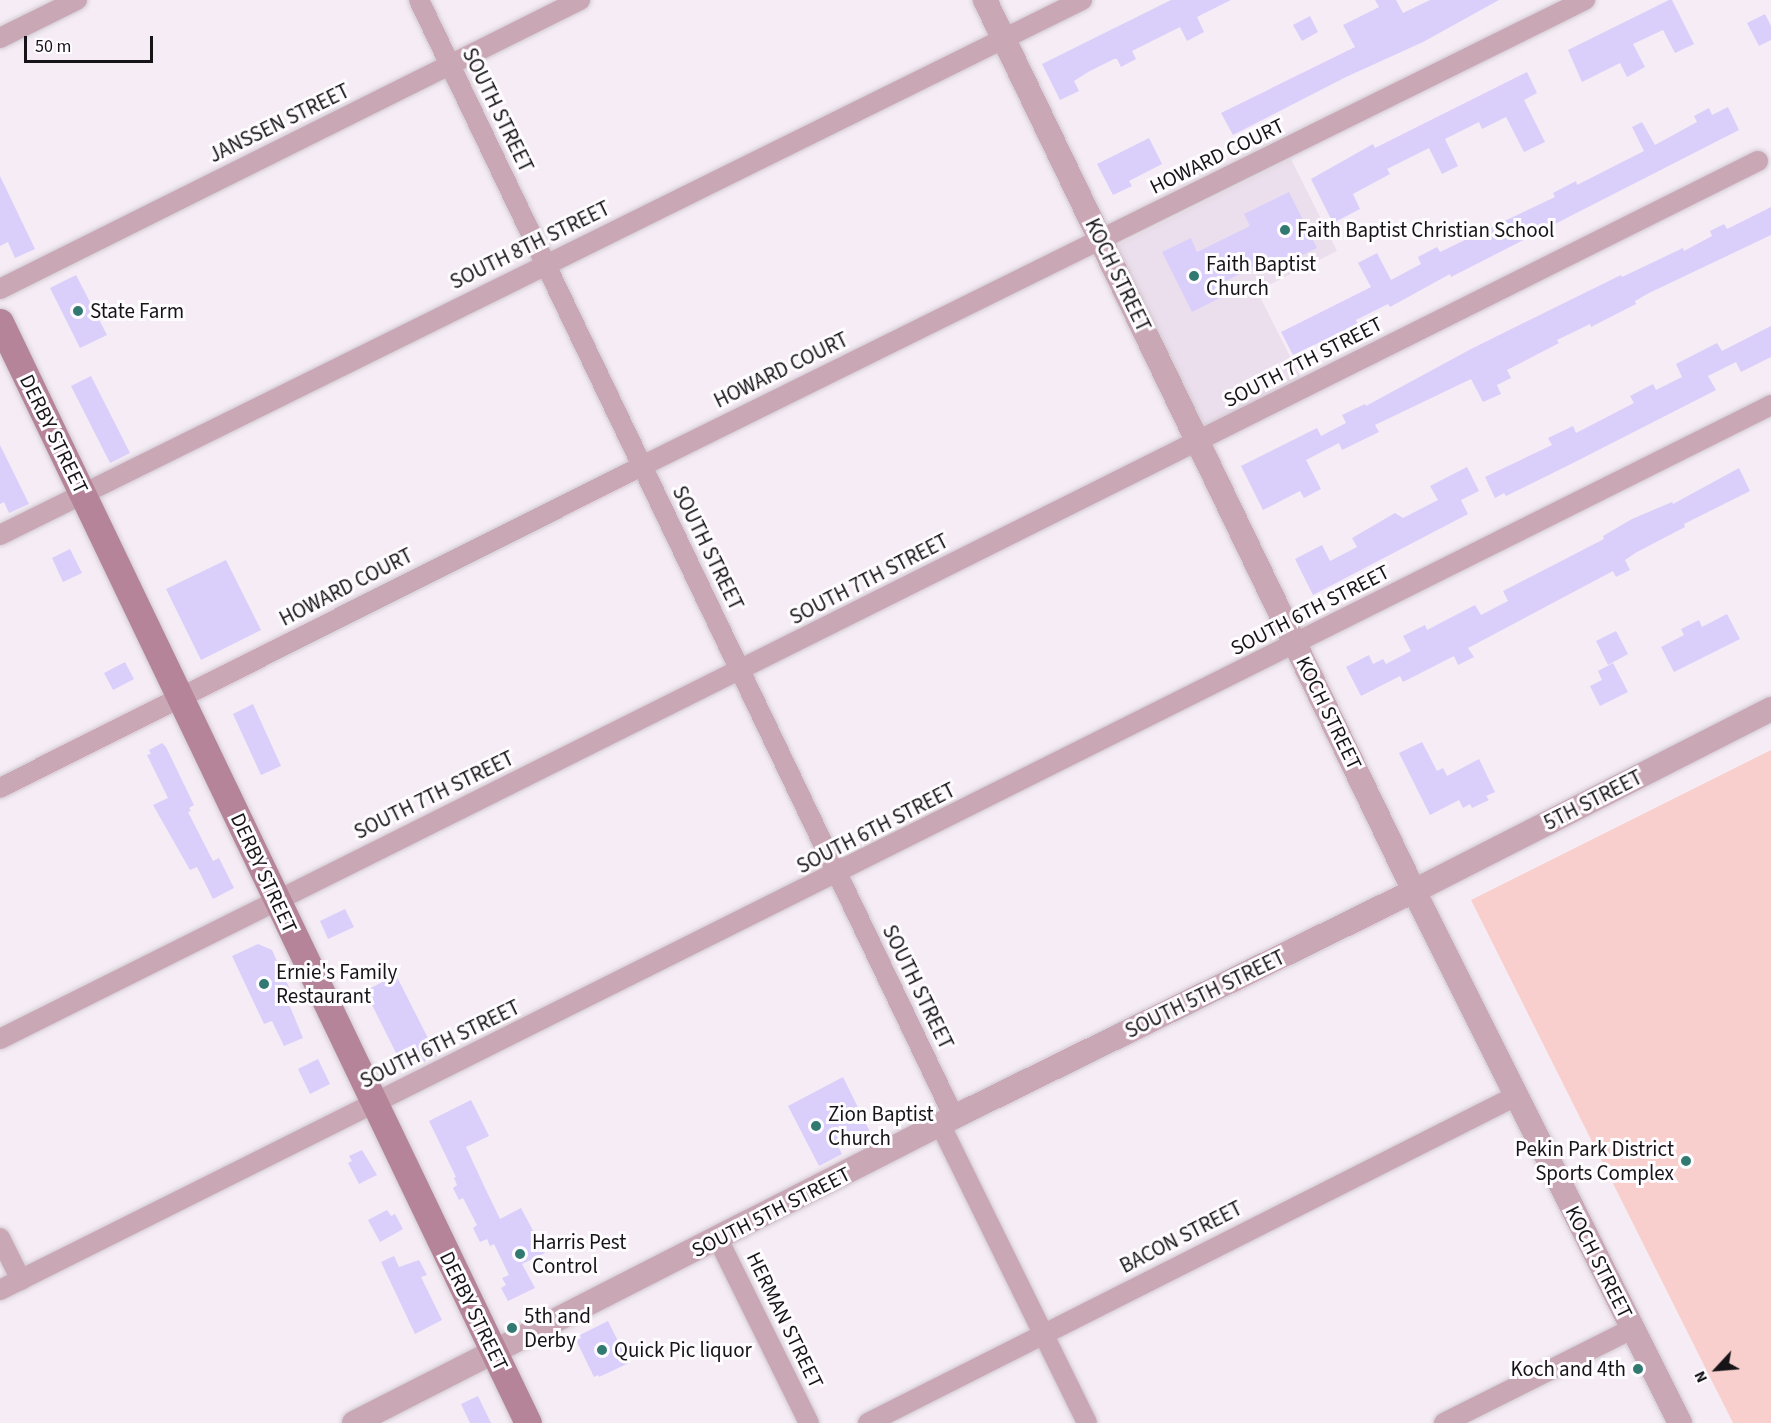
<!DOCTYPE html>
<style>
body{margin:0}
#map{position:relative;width:1771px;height:1423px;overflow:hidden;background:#f5ecf5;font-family:"Source Sans 3",sans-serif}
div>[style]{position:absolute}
.built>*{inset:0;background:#ecdfed}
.green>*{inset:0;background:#f9cfce}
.building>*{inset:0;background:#dacffa}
.roads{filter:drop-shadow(0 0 2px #d1c9d1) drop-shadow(0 0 2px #d1c9d1)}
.minor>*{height:20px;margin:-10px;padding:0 10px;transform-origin:10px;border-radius:10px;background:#caa7b5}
.tertiary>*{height:24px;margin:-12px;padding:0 12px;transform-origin:12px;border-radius:12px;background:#caa7b5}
.secondary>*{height:27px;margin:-13.5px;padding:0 13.5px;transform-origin:13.5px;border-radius:13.5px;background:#b58499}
.dots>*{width:16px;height:16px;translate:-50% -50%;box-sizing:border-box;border:3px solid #fffcff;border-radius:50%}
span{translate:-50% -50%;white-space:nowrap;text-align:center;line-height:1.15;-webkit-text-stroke:6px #fffcff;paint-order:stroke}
.street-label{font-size:21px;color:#161416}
.poi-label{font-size:21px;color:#161416}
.left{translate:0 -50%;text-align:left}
.right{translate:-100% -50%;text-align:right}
.north{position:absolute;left:1687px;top:1339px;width:60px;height:60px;-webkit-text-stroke:4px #fffcff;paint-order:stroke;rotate:244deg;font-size:16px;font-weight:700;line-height:24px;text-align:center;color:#161416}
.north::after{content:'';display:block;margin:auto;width:21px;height:27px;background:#161416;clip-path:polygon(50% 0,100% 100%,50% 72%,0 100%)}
.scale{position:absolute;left:24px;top:36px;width:129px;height:27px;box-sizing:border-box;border:3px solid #161416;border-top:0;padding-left:8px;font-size:18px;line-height:21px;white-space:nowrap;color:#161416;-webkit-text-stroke:4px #fffcff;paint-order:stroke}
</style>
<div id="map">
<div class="built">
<div style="clip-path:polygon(1291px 159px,1337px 251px,1257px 291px,1302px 380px,1205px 429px,1114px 247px)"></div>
</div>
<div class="green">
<div style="clip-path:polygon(1771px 750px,1771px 1423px,1733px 1423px,1471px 900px)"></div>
</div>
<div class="building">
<div style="clip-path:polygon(1171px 0,1231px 0,1197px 17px,1204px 32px,1187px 41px,1180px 27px,1132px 51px,1136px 59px,1121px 67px,1117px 59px,1114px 59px,1088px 72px,1074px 81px,1079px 91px,1060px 100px,1042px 64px)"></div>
<div style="clip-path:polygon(1375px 0,1396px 0,1403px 13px,1430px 0,1499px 0,1423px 42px,1346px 77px,1233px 135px,1221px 113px,1355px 47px,1343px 25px,1379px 7px)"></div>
<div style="clip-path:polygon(1669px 0,1672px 0,1694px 44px,1675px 53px,1663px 30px,1633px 44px,1645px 67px,1627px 77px,1620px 63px,1582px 82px,1568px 50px)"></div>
<div style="clip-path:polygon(1765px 14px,1771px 26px,1771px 40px,1759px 46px,1747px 23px)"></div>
<div style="clip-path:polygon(1310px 16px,1318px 32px,1302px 41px,1293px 25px)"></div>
<div style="clip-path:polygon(1527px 72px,1537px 93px,1524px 100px,1545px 142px,1524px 152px,1506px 117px,1482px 129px,1479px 122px,1445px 139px,1458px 166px,1442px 174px,1429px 148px,1387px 169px,1390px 174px,1353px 194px,1360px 209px,1333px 223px,1311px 179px,1373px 144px,1375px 148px)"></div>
<div style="clip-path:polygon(1728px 107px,1739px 130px,1451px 277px,1450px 274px,1390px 307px,1388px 304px,1356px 320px,1358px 324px,1293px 355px,1281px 332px,1371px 287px,1358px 263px,1377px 253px,1391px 280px,1421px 264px,1418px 257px,1437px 247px,1440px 252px,1555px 197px,1553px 193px,1576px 181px,1577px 185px,1644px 151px,1632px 127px,1642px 122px,1655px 145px,1697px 122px,1694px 116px,1709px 108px,1712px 115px)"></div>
<div style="clip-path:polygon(1149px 138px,1162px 164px,1129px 181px,1132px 186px,1113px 195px,1097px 164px)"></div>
<div style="clip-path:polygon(0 176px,35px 249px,15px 258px,8px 242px,0 246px)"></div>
<div style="clip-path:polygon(1289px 192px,1317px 248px,1272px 270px,1267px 260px,1216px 286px,1222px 297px,1192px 312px,1162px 252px,1191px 238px,1197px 252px,1250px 226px,1244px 214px)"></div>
<div style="clip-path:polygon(1771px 207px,1771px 235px,1649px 293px,1635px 301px,1636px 304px,1591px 327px,1590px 324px,1557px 340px,1559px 343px,1507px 370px,1511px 378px,1497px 385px,1501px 394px,1483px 402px,1471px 379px,1375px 425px,1379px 432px,1342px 450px,1339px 443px,1306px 460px,1321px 489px,1304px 498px,1300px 491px,1263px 510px,1241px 466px,1317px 428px,1321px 436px,1346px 423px,1342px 415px,1365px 404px,1366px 406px,1471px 349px,1621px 275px,1622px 277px,1683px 248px,1684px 251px,1712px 236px,1710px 231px,1724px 224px,1727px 229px)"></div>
<div style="clip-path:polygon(76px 275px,107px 335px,80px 348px,50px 288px)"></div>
<div style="clip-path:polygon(1771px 326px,1771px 357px,1741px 372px,1736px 362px,1708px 376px,1716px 390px,1571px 464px,1506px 496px,1504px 493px,1495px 498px,1485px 477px,1552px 445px,1548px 438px,1573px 426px,1576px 433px,1634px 403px,1630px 396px,1653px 384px,1656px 390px,1682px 377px,1676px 364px,1717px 343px,1722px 351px)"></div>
<div style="clip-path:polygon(91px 376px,130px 453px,110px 463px,71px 386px)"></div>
<div style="clip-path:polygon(0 445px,29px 504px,9px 513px,4px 502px,0 504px)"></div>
<div style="clip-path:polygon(1467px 467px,1479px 491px,1461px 500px,1468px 514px,1313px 595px,1295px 559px,1322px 545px,1330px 561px,1357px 547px,1352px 538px,1395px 513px,1403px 518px,1438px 500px,1430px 486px)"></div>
<div style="clip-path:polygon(1739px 468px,1750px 491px,1684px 524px,1685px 527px,1637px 552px,1625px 560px,1630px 570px,1616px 577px,1613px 571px,1468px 648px,1474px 657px,1458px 665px,1454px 656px,1403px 682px,1400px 676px,1361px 696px,1346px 667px,1369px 655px,1373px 664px,1383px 659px,1386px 664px,1411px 651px,1403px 636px,1425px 625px,1427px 630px,1475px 605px,1481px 615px,1508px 601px,1503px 591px,1604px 539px,1603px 536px,1632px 519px,1672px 502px,1673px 504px)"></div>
<div style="clip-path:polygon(70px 549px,82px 573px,63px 582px,52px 558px)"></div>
<div style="clip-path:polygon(226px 560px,261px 630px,201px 660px,166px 589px)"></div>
<div style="clip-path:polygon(1727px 614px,1740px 639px,1674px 672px,1661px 647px,1684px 635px,1681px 629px,1699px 620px,1702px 627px)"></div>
<div style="clip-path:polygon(1616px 631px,1628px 654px,1608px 665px,1596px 641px)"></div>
<div style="clip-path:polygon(125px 662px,134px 679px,113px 690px,104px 673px)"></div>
<div style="clip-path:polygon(1613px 663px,1628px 692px,1600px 706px,1590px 686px,1602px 680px,1598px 671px)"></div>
<div style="clip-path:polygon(253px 704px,281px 766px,261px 775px,233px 714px)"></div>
<div style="clip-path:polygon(1422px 742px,1437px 771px,1443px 768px,1447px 776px,1479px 759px,1495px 792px,1486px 796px,1489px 800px,1472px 808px,1470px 804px,1463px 808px,1459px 800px,1430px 815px,1399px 753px)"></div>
<div style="clip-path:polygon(162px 743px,166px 747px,194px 805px,189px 808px,191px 811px,188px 812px,213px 861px,219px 858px,234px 888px,213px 899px,197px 867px,190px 870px,153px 805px,168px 798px,147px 755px,151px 754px,149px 750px)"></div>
<div style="clip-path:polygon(345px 909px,354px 927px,328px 939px,320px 921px)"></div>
<div style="clip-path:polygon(258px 944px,272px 950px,292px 994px,286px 997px,303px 1038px,284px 1046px,272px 1021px,264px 1024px,232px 956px)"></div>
<div style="clip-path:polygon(396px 975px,437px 1056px,405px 1071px,365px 991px)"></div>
<div style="clip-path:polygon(318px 1059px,330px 1084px,310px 1094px,298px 1069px)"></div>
<div style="clip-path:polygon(843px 1077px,870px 1132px,839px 1148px,842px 1154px,819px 1166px,788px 1106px)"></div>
<div style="clip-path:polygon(471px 1100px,489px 1136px,466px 1147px,485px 1188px,500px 1219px,521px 1208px,545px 1253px,522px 1264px,535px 1288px,508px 1301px,501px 1288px,506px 1285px,502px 1278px,509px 1275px,494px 1244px,490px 1246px,487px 1239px,480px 1242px,473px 1228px,477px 1225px,463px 1198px,459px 1200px,453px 1188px,457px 1185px,454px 1178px,456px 1177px,429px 1121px)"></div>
<div style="clip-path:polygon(362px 1150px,377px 1175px,359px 1184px,348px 1163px,352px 1161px,349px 1156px)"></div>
<div style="clip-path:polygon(387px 1210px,391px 1216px,395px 1214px,403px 1229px,380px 1242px,368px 1220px)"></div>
<div style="clip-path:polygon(394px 1256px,399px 1267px,419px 1260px,427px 1275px,421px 1277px,442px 1320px,415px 1334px,381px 1262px)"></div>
<div style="clip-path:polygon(608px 1321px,629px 1363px,599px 1377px,598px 1375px,594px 1377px,576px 1340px,581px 1338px,580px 1335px)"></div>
<div style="clip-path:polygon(478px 1396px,491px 1423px,470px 1423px,461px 1404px)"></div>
</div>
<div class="roads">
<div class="minor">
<div style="left:419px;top:0;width:1239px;rotate:64.41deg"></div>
<div style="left:0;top:38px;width:86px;rotate:-26.3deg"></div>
<div style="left:0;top:289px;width:648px;rotate:-26.49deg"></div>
<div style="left:0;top:535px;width:1207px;rotate:-26.31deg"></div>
<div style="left:0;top:788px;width:718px;rotate:-26.64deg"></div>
<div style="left:642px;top:466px;width:1052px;rotate:-26.3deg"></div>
<div style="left:0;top:1039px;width:1965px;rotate:-26.54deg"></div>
<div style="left:940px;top:1124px;width:333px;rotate:63.8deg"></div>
<div style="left:0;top:1238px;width:47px;rotate:63.4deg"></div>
<div style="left:718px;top:1239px;width:205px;rotate:63.7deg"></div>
<div style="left:0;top:1290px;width:1980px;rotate:-26.55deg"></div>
<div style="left:868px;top:1423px;width:726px;rotate:-26.78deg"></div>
<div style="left:1444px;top:1423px;width:210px;rotate:-26.6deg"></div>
</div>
<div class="tertiary">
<div style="left:985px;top:0;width:989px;rotate:64.29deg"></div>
<div style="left:1414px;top:891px;width:595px;rotate:63.43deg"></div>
<div style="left:354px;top:1423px;width:674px;rotate:-27.02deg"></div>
<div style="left:954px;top:1117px;width:513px;rotate:-26.17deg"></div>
<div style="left:1414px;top:891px;width:401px;rotate:-27deg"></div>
</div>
<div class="secondary">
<div style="left:0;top:322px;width:1221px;rotate:64.38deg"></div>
</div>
</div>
<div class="dots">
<div style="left:1285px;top:230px;background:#327971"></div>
<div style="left:1194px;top:276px;background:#327971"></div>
<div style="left:78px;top:311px;background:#327971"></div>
<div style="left:264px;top:984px;background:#327971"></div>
<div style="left:816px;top:1126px;background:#327971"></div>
<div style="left:1686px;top:1161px;background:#327971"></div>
<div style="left:520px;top:1254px;background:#327971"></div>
<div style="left:512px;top:1328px;background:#327971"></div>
<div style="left:602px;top:1350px;background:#327971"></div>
<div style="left:1638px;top:1369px;background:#327971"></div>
</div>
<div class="street-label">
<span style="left:498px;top:110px;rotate:64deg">SOUTH STREET</span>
<span style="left:279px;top:123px;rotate:-26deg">JANSSEN STREET</span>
<span style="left:1217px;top:156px;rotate:-26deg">HOWARD COURT</span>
<span style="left:530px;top:245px;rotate:-26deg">SOUTH 8TH STREET</span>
<span style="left:1118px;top:275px;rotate:64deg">KOCH STREET</span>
<span style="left:1303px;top:362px;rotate:-27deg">SOUTH 7TH STREET</span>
<span style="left:781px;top:370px;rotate:-26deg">HOWARD COURT</span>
<span style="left:54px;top:434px;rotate:64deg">DERBY STREET</span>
<span style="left:708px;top:548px;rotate:64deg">SOUTH STREET</span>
<span style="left:869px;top:579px;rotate:-27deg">SOUTH 7TH STREET</span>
<span style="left:346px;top:587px;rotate:-27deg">HOWARD COURT</span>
<span style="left:1310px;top:610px;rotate:-27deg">SOUTH 6TH STREET</span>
<span style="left:1329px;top:713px;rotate:64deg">KOCH STREET</span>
<span style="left:434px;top:795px;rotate:-26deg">SOUTH 7TH STREET</span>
<span style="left:1593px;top:800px;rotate:-27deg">5TH STREET</span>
<span style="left:876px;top:828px;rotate:-27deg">SOUTH 6TH STREET</span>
<span style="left:264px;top:873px;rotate:65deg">DERBY STREET</span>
<span style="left:918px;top:987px;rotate:64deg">SOUTH STREET</span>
<span style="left:1205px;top:994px;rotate:-26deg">SOUTH 5TH STREET</span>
<span style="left:440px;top:1044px;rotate:-26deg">SOUTH 6TH STREET</span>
<span style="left:771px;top:1212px;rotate:-27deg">SOUTH 5TH STREET</span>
<span style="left:1181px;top:1237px;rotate:-27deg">BACON STREET</span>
<span style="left:1599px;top:1262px;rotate:63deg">KOCH STREET</span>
<span style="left:474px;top:1311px;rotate:64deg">DERBY STREET</span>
<span style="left:785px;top:1320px;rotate:64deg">HERMAN STREET</span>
</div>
<div class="poi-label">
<span class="left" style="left:1297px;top:230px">Faith Baptist Christian School</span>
<span class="left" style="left:1206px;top:276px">Faith Baptist<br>Church</span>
<span class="left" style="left:90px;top:311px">State Farm</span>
<span class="left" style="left:276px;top:984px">Ernie's Family<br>Restaurant</span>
<span class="left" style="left:828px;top:1126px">Zion Baptist<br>Church</span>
<span class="right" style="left:1674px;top:1161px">Pekin Park District<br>Sports Complex</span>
<span class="left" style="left:532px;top:1254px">Harris Pest<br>Control</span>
<span class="left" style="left:524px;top:1328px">5th and<br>Derby</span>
<span class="left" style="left:614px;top:1350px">Quick Pic liquor</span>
<span class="right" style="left:1626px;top:1369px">Koch and 4th</span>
</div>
<div class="north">N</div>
<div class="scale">50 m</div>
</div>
